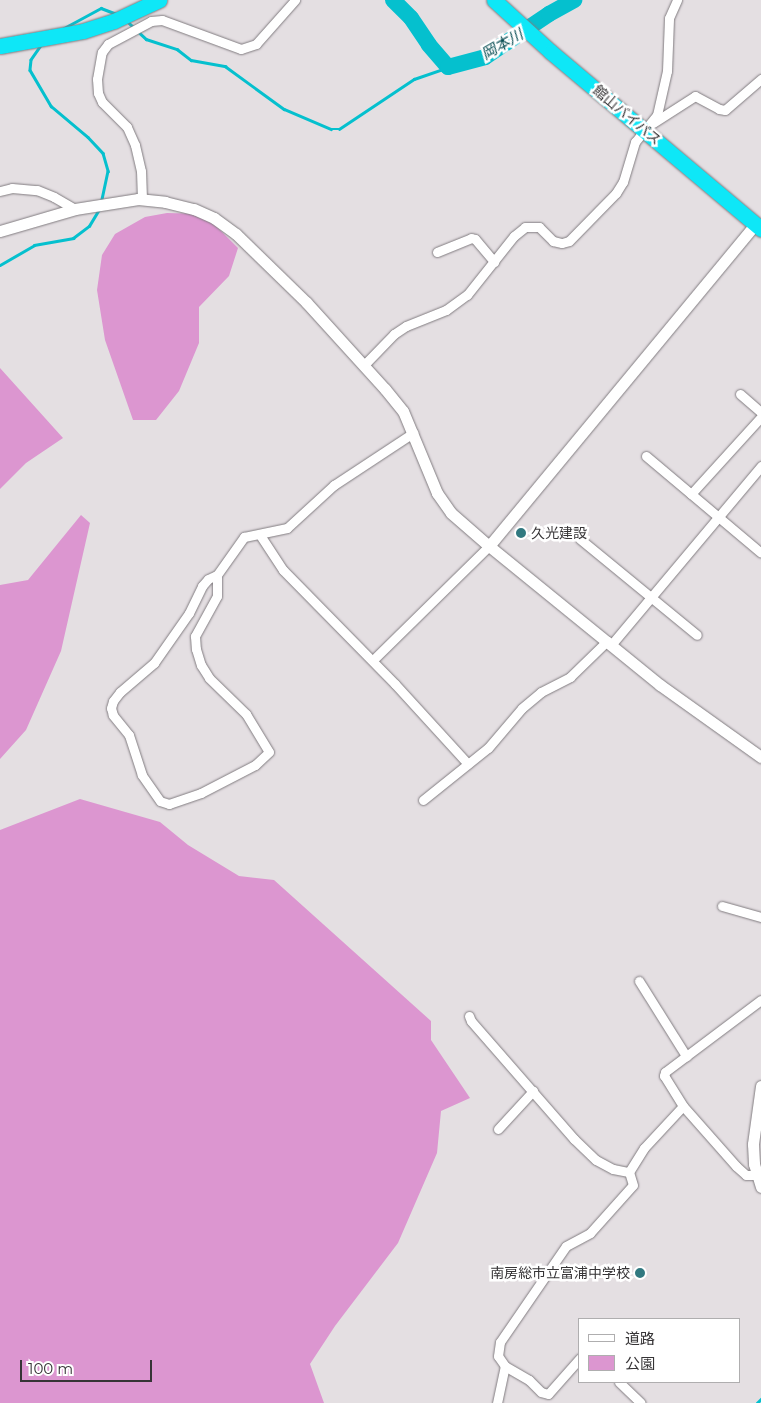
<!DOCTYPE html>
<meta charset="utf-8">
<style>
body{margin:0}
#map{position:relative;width:761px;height:1403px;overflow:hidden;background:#e4dfe2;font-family:Montserrat,"Noto Sans JP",sans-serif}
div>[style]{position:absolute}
.green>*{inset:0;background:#dc96d0}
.stream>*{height:2.5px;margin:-1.25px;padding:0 1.25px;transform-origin:1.25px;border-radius:1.25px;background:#05c0ce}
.river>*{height:16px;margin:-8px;padding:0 8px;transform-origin:8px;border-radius:8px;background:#05c0ce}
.roads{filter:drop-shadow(0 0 1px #817c80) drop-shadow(0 0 1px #817c80)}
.street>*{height:9px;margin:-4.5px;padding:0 4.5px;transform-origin:4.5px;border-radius:4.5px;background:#fff}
.secondary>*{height:11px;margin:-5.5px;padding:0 5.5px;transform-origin:5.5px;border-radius:5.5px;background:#fff}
.highway>*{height:15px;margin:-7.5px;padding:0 7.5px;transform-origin:7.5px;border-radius:7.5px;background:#0ee7f7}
.dots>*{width:14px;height:14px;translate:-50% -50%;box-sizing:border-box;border:2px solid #fff;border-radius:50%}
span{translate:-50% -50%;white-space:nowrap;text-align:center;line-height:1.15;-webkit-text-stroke:5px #fff;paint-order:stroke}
.street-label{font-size:14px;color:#363436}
.poi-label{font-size:14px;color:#363436}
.left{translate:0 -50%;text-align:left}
.right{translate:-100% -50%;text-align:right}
.water-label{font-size:15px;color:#064b51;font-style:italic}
.legend{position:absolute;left:578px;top:1318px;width:162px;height:65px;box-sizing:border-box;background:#fff;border:1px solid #afaeaf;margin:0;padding:6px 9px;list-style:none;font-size:15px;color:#363436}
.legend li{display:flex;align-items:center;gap:10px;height:25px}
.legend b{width:25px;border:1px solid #afaeaf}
.scale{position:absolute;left:20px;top:1360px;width:132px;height:22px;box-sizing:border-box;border:2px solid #363436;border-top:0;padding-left:6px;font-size:15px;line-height:18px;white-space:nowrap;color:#363436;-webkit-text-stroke:4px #fff;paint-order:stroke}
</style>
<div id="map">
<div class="green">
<div style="clip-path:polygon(167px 213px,204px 214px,238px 248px,229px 276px,199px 307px,199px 343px,179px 391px,156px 420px,133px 420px,105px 340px,97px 290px,102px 255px,115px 234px,145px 217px)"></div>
<div style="clip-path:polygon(0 368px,63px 438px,26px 463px,0 489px)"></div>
<div style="clip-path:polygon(81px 515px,90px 523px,61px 651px,26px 730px,0 759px,0 585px,28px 580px)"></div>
<div style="clip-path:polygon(80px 799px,160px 822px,188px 845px,239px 876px,274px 880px,431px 1021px,431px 1040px,470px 1098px,441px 1111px,437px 1153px,398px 1243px,335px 1326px,310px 1364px,324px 1403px,0 1403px,0 830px)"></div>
</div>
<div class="stream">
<div style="left:128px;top:22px;width:25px;rotate:43deg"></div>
<div style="left:146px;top:39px;width:33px;rotate:18deg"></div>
<div style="left:177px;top:49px;width:18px;rotate:38deg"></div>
<div style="left:191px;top:60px;width:35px;rotate:10deg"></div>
<div style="left:225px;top:66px;width:73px;rotate:36.1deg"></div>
<div style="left:284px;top:109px;width:51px;rotate:23.1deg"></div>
<div style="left:331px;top:129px;width:8px"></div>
<div style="left:339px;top:129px;width:90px;rotate:-33.7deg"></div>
<div style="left:414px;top:79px;width:36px;rotate:-19deg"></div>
<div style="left:64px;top:28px;width:42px;rotate:-28.4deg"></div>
<div style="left:101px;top:8px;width:17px;rotate:21deg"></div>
<div style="left:42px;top:44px;width:19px;rotate:125deg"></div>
<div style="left:31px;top:60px;width:10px;rotate:96deg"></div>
<div style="left:30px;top:70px;width:42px;rotate:59.7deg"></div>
<div style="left:51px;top:106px;width:48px;rotate:40deg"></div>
<div style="left:88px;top:137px;width:22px;rotate:47deg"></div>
<div style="left:103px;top:153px;width:19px;rotate:74deg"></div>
<div style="left:108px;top:171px;width:30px;rotate:102deg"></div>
<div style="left:0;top:265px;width:39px;rotate:-30deg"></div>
<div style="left:34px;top:245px;width:40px;rotate:-10deg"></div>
<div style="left:73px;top:238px;width:20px;rotate:-37deg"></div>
<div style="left:89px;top:226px;width:21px;rotate:-59deg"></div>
<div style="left:757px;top:1403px;width:6px;rotate:-45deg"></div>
</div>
<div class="river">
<div style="left:393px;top:0;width:25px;rotate:45deg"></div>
<div style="left:411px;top:18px;width:32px;rotate:56deg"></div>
<div style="left:429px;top:45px;width:29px;rotate:49deg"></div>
<div style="left:448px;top:67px;width:38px;rotate:-15deg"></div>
<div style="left:485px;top:57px;width:77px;rotate:-33.9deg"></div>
<div style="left:549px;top:14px;width:29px;rotate:-29deg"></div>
</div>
<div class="roads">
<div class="street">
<div style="left:653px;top:123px;width:50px;rotate:-32.7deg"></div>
<div style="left:695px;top:96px;width:27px;rotate:28deg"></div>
<div style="left:719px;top:109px;width:6px;rotate:9deg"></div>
<div style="left:725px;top:110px;width:48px;rotate:-40.7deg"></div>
<div style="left:0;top:191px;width:12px;rotate:-14deg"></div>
<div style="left:12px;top:188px;width:25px;rotate:5deg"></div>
<div style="left:37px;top:190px;width:18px;rotate:22deg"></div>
<div style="left:54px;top:197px;width:24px;rotate:30deg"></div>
<div style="left:142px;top:199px;width:28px;rotate:-92deg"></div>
<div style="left:141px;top:171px;width:27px;rotate:-103deg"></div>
<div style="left:135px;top:145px;width:20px;rotate:-114deg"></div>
<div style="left:127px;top:127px;width:35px;rotate:-135deg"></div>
<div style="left:102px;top:102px;width:10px;rotate:-114deg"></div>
<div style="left:98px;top:93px;width:14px;rotate:-94deg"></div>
<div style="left:97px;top:79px;width:27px;rotate:-80deg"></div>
<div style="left:102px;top:52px;width:10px;rotate:-53deg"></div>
<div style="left:108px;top:44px;width:49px;rotate:-28.1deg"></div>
<div style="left:151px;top:21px;width:11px;rotate:-5deg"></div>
<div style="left:162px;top:20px;width:84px;rotate:20.2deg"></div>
<div style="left:241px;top:49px;width:16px;rotate:-18deg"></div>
<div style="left:256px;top:44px;width:59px;rotate:-48.4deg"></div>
<div style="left:437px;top:252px;width:37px;rotate:-22deg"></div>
<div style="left:471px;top:238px;width:4px;rotate:14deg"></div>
<div style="left:475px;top:239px;width:30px;rotate:50deg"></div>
<div style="left:364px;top:365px;width:43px;rotate:-45.9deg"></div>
<div style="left:394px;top:334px;width:14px;rotate:-34deg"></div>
<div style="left:406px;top:326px;width:43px;rotate:-21.8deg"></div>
<div style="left:446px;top:310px;width:26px;rotate:-36deg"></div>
<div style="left:467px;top:295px;width:75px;rotate:-51.5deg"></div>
<div style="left:514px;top:236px;width:14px;rotate:-39deg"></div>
<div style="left:525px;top:227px;width:14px"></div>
<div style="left:539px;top:227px;width:20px;rotate:45deg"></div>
<div style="left:553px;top:241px;width:9px;rotate:13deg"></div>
<div style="left:562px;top:243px;width:7px;rotate:-16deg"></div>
<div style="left:569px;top:241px;width:67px;rotate:-45.6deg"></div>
<div style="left:616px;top:193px;width:13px;rotate:-58deg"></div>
<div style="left:623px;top:182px;width:42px;rotate:-73.3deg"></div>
<div style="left:635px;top:142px;width:35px;rotate:-51deg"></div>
<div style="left:657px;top:115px;width:45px;rotate:-77.2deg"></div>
<div style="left:667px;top:71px;width:53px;rotate:-87.8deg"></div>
<div style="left:669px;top:18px;width:20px;rotate:-66deg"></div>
<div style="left:740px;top:394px;width:28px;rotate:41deg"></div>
<div style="left:646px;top:456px;width:150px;rotate:40.1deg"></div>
<div style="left:691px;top:494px;width:104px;rotate:-47.7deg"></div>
<div style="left:260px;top:535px;width:42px;rotate:56.7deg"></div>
<div style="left:283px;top:570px;width:160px;rotate:45.5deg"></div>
<div style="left:395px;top:684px;width:108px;rotate:47.6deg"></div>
<div style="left:580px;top:539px;width:151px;rotate:39.4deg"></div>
<div style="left:217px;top:575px;width:21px;rotate:90deg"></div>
<div style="left:217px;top:596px;width:46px;rotate:118.8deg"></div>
<div style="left:195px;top:636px;width:13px;rotate:86deg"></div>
<div style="left:196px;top:649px;width:17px;rotate:73deg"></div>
<div style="left:201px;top:665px;width:15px;rotate:58deg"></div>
<div style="left:209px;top:678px;width:52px;rotate:44.2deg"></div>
<div style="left:246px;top:714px;width:44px;rotate:58.8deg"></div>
<div style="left:269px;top:752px;width:19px;rotate:137deg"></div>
<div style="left:255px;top:765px;width:61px;rotate:152.6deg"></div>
<div style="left:201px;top:793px;width:34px;rotate:161deg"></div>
<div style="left:169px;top:804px;width:9px;rotate:-162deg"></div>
<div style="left:160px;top:801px;width:32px;rotate:-125deg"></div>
<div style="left:142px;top:775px;width:42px;rotate:-108deg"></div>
<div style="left:129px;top:735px;width:26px;rotate:-129deg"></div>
<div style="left:113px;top:715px;width:7px;rotate:-106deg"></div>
<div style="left:111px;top:708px;width:7px;rotate:-74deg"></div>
<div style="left:113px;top:701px;width:11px;rotate:-52deg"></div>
<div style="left:120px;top:692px;width:45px;rotate:-40.5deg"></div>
<div style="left:154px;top:663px;width:61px;rotate:-55deg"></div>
<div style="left:189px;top:613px;width:30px;rotate:-64deg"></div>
<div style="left:202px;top:586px;width:9px;rotate:-49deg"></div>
<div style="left:208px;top:579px;width:10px;rotate:-24deg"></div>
<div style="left:217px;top:575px;width:47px;rotate:-54.6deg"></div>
<div style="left:244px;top:537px;width:44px;rotate:-11.8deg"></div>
<div style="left:287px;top:528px;width:64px;rotate:-42.5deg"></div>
<div style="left:334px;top:485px;width:95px;rotate:-33.4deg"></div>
<div style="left:611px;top:645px;width:234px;rotate:-50deg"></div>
<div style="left:376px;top:657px;width:158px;rotate:-44.5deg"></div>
<div style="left:423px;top:800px;width:83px;rotate:-38.7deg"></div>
<div style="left:488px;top:748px;width:52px;rotate:-49.6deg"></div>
<div style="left:522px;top:708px;width:25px;rotate:-40deg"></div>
<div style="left:541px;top:692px;width:33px;rotate:-27deg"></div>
<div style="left:570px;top:677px;width:52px;rotate:-44.2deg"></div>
<div style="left:722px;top:906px;width:41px;rotate:15.8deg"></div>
<div style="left:639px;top:981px;width:89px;rotate:57.9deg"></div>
<div style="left:469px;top:1016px;width:5px;rotate:68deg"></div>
<div style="left:471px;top:1021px;width:157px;rotate:48.9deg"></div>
<div style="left:574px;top:1139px;width:30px;rotate:44deg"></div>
<div style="left:596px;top:1160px;width:19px;rotate:28deg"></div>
<div style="left:613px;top:1169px;width:16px;rotate:11deg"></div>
<div style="left:498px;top:1129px;width:52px;rotate:-47.4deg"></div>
<div style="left:756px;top:1175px;width:10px;rotate:180deg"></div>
<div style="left:746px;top:1175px;width:13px;rotate:-138deg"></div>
<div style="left:736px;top:1166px;width:80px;rotate:-131.5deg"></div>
<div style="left:683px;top:1106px;width:36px;rotate:-122deg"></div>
<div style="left:664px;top:1076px;width:4px;rotate:-76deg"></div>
<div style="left:665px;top:1072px;width:120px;rotate:-36.9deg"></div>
<div style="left:580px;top:1358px;width:48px;rotate:131.6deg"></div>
<div style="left:548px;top:1394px;width:7px;rotate:-164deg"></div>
<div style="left:541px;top:1392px;width:17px;rotate:-135deg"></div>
<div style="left:529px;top:1380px;width:28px;rotate:-150deg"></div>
<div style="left:505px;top:1366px;width:12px;rotate:-125deg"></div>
<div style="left:498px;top:1356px;width:14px;rotate:-82deg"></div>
<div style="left:500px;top:1342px;width:116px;rotate:-55.5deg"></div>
<div style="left:566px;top:1246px;width:27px;rotate:-28deg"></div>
<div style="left:590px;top:1233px;width:64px;rotate:-48.1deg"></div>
<div style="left:633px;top:1185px;width:14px;rotate:-107deg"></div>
<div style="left:629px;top:1172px;width:28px;rotate:-58deg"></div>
<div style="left:644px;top:1148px;width:57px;rotate:-47.1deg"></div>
<div style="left:619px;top:1382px;width:30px;rotate:44deg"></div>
<div style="left:497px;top:1403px;width:38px;rotate:-78deg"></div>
</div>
<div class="secondary">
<div style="left:0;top:231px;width:78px;rotate:-16.3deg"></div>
<div style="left:75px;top:209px;width:64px;rotate:-9deg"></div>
<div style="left:138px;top:199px;width:27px;rotate:6deg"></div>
<div style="left:165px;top:202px;width:30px;rotate:14deg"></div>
<div style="left:194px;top:209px;width:22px;rotate:24deg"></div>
<div style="left:214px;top:218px;width:27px;rotate:36deg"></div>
<div style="left:236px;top:234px;width:98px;rotate:44.2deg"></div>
<div style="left:306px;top:302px;width:118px;rotate:47.8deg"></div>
<div style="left:385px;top:389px;width:28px;rotate:51deg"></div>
<div style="left:403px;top:411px;width:89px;rotate:67.5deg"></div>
<div style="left:437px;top:493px;width:24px;rotate:55deg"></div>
<div style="left:451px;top:513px;width:50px;rotate:41deg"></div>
<div style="left:489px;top:546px;width:220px;rotate:39.1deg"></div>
<div style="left:660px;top:685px;width:124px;rotate:35.5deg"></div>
<div style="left:489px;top:546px;width:418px;rotate:-50.4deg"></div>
<div style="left:761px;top:1086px;width:59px;rotate:97.9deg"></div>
<div style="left:753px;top:1144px;width:20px;rotate:87deg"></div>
<div style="left:754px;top:1164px;width:24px;rotate:73deg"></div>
</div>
<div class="highway">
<div style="left:494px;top:0;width:77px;rotate:42.4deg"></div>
<div style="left:551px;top:52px;width:275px;rotate:40.1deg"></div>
<div style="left:0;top:46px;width:84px;rotate:-10.2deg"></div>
<div style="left:83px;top:31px;width:33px;rotate:-18deg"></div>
<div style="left:114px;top:21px;width:50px;rotate:-25deg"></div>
</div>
</div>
<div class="dots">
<div style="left:521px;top:533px;background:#317980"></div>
<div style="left:640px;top:1273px;background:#317980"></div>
</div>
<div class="street-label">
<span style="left:627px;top:115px;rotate:40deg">館山バイパス</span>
</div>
<div class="poi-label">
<span class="left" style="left:531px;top:533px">久光建設</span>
<span class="right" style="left:630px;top:1273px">南房総市立富浦中学校</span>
</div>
<div class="water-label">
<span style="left:502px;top:44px;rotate:-30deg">岡本川</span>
</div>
<ul class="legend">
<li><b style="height:6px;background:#fff"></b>道路</li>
<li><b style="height:14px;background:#dc96d0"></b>公園</li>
</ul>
<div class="scale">100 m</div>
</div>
